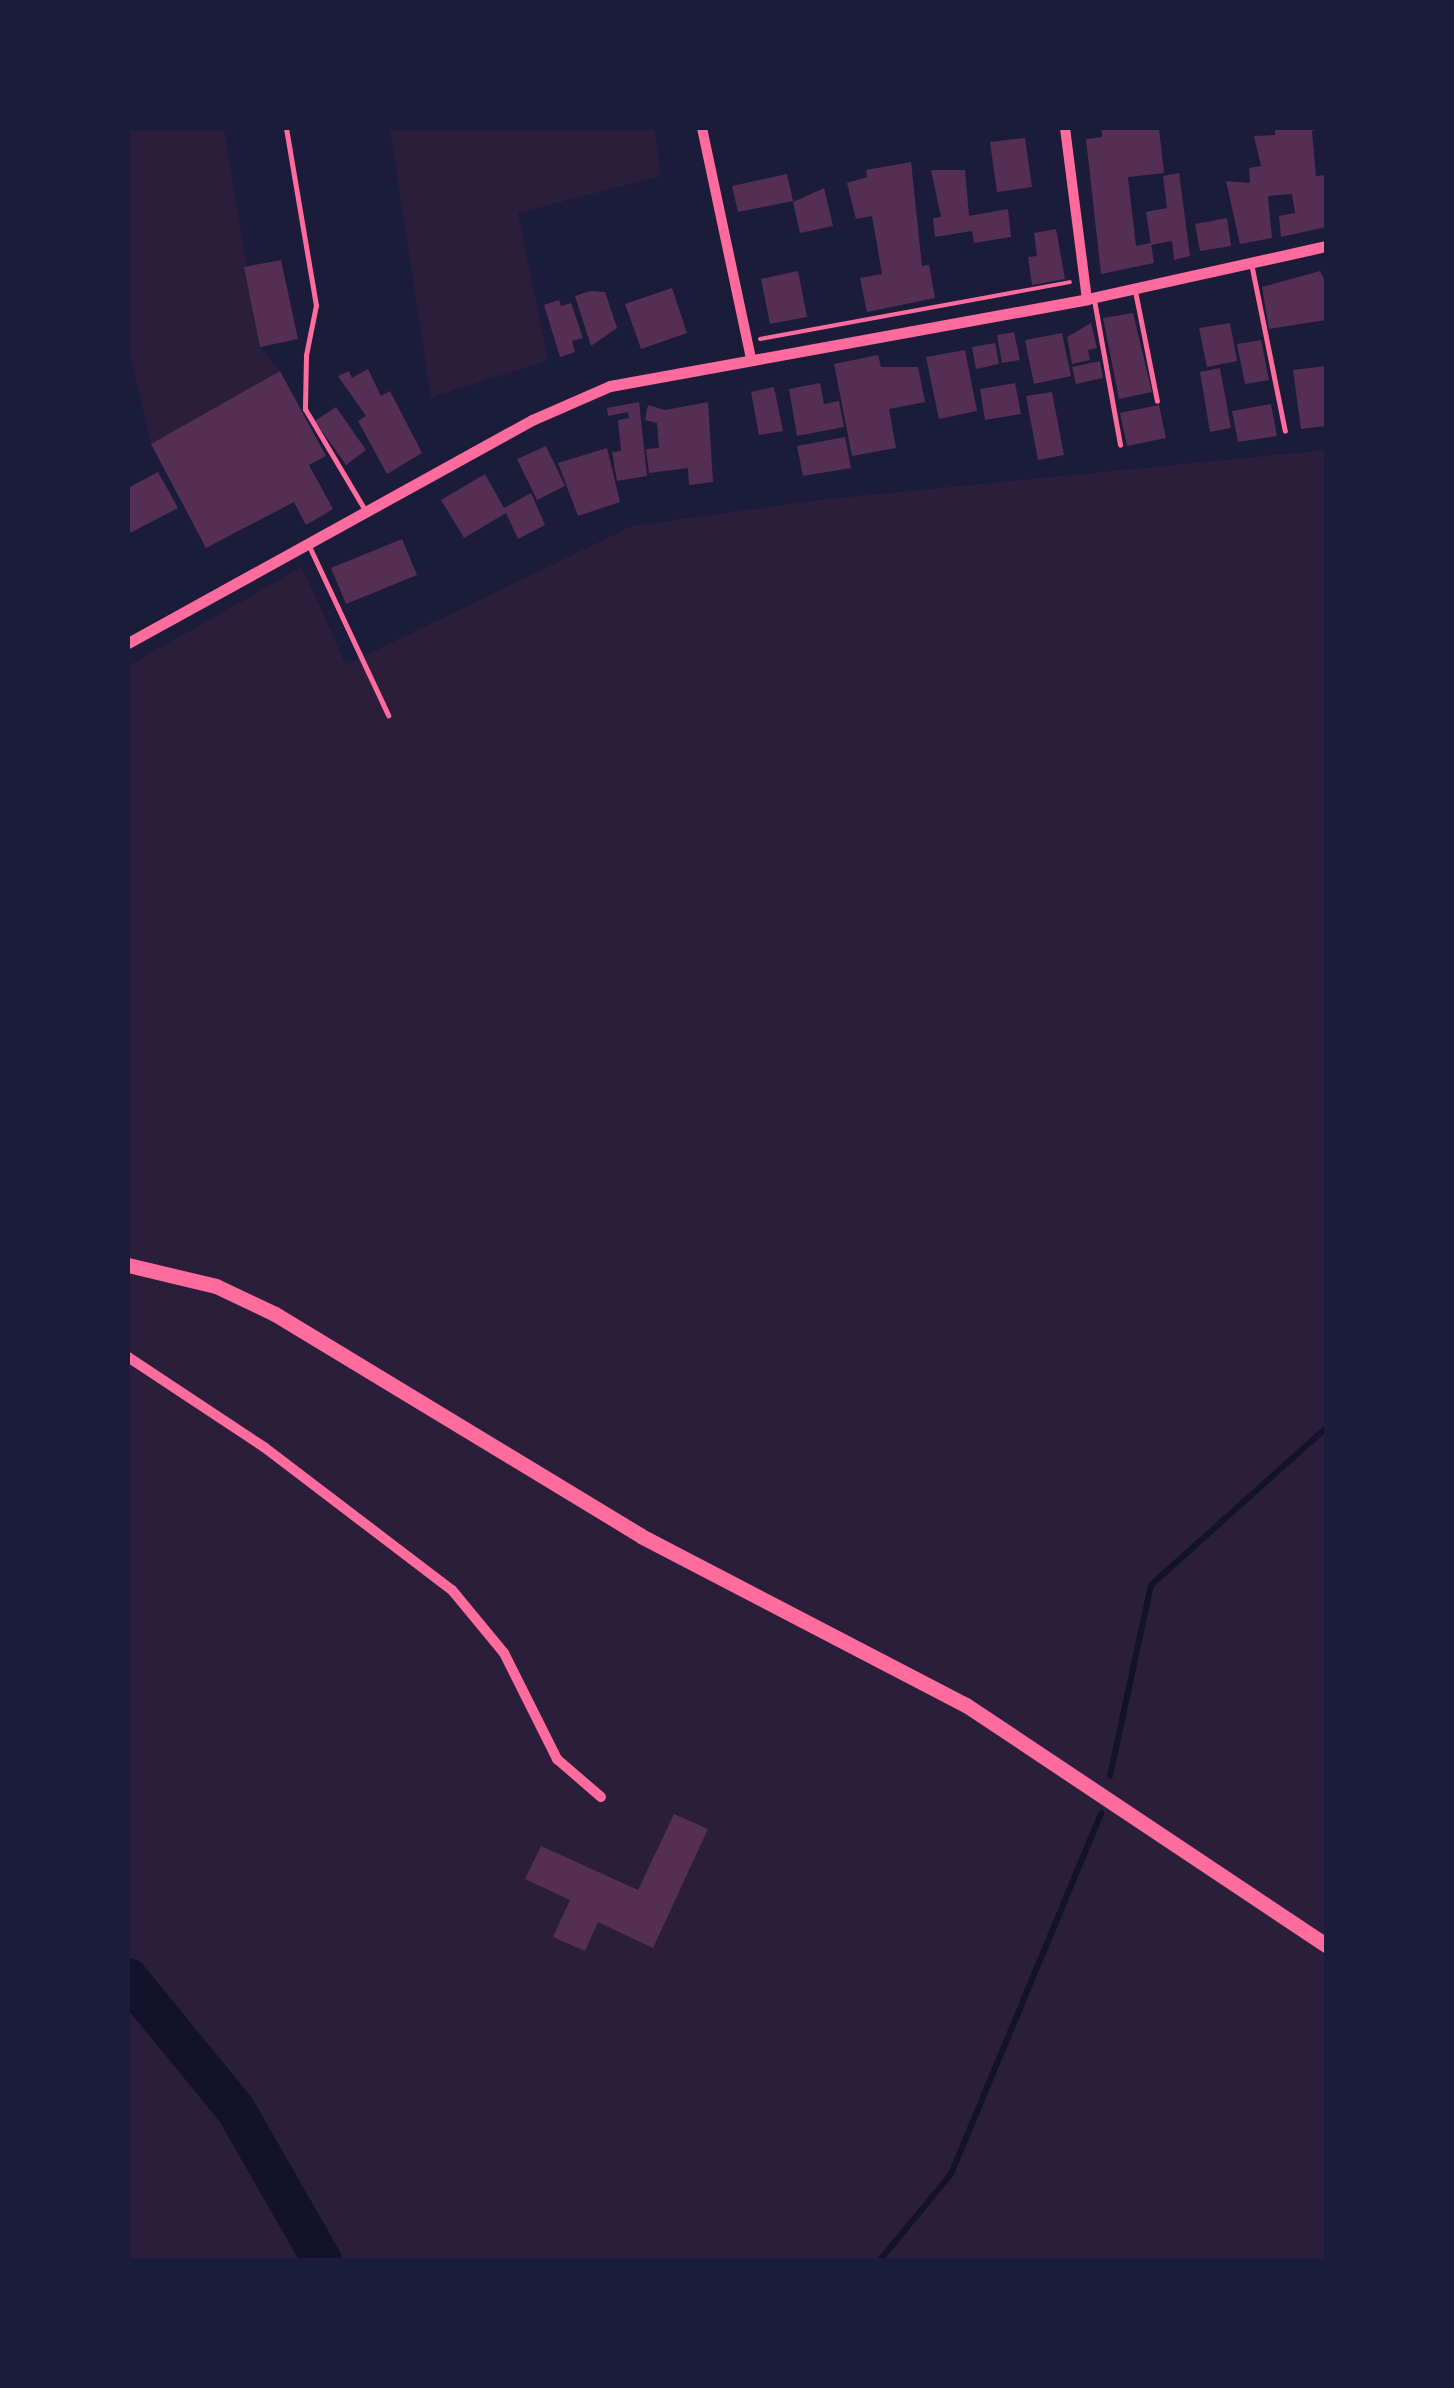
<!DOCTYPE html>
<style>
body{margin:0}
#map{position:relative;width:1454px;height:2388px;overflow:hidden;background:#1b1b3a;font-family:"Exo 2",sans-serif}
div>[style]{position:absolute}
.green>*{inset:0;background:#2a1e3b}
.stream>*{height:6px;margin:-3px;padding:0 3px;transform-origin:3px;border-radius:3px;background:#12122b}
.river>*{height:40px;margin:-20px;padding:0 20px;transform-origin:20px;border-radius:20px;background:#12122b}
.building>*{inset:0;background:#542f53}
.path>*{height:4px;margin:-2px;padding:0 2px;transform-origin:2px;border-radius:2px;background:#ff6b9d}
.service>*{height:5px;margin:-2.5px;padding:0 2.5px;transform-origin:2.5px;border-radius:2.5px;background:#ff6b9d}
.minor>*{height:10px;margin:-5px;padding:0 5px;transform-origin:5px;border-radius:5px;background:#ff6b9d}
.tertiary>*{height:11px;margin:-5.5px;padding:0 5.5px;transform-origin:5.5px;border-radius:5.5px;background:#ff6b9d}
.primary>*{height:15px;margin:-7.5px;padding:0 7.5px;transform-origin:7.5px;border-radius:7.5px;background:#ff6b9d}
span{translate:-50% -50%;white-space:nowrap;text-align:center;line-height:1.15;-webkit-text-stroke:8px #1b1b3a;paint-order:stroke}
.frame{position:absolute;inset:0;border:130px solid #1b1b3a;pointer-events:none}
</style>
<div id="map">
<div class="green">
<div style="clip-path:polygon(128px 128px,224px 128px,260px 347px,280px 371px,151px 444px,128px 346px)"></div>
<div style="clip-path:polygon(390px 128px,654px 128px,661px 176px,518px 213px,548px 360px,431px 398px)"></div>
<div style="clip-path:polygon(1326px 450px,1326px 2260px,128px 2260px,128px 666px,302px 567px,346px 665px,632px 526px,818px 500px)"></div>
</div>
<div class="stream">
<div style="left:1110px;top:1776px;width:195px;rotate:-77.9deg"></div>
<div style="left:1151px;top:1585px;width:235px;rotate:-41.9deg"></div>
<div style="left:880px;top:2260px;width:112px;rotate:-50.5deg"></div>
<div style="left:951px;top:2174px;width:391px;rotate:-67.4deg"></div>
</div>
<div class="river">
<div style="left:128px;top:1978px;width:171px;rotate:50.7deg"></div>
<div style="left:236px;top:2110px;width:173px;rotate:60.2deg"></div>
</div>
<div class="building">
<div style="clip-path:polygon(1101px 128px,1159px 128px,1164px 173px,1128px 177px,1136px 246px,1151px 243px,1154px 263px,1101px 274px,1086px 139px,1102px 137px)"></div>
<div style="clip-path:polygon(1275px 128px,1326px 128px,1312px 131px,1316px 176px,1326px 175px,1326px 227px,1281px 237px,1279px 216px,1295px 213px,1292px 194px,1268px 196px,1272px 238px,1240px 244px,1226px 181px,1250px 183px,1249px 168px,1261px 166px,1254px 136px,1275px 135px)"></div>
<div style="clip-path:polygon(1025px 138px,1032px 187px,997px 192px,990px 142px)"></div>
<div style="clip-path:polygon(911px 162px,922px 266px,929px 265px,935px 298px,867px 312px,860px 278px,882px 274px,872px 216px,856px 219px,847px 183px,867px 177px,866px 170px)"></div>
<div style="clip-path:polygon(931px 170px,965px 170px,969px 216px,1008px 209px,1011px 237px,974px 243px,972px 231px,935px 237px,933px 218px,941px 217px)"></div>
<div style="clip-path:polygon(1179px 173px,1190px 256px,1174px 260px,1172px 241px,1151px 245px,1146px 212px,1167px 208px,1163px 176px)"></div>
<div style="clip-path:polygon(787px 174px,793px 201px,738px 212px,732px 186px)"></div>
<div style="clip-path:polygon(824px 188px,833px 226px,800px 233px,793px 202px)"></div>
<div style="clip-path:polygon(1227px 218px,1231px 246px,1200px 251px,1195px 224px)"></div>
<div style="clip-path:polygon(1056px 229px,1065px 279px,1032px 285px,1028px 257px,1037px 256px,1034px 233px)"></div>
<div style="clip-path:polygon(281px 260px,298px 339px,260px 347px,244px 267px)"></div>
<div style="clip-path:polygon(798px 271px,807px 317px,770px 324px,761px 279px)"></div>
<div style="clip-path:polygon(1320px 271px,1326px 284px,1326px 320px,1269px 329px,1262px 287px)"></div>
<div style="clip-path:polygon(672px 288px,687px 333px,641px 349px,625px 304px)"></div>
<div style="clip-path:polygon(590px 291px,605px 292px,617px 328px,591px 346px,575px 296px)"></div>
<div style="clip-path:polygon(559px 300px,561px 306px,571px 303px,583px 338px,572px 341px,575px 352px,560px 357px,544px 305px)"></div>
<div style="clip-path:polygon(1133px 313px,1152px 392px,1119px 399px,1103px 318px)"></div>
<div style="clip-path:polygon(1091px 323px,1097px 348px,1088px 350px,1090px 360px,1072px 364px,1067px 337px)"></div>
<div style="clip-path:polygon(1230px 323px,1237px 361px,1207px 367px,1199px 328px)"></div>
<div style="clip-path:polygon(1014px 332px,1020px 360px,1002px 363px,997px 335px)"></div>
<div style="clip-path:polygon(1062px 333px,1071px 376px,1034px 384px,1025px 340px)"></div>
<div style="clip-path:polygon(1261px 340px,1269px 380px,1245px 384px,1237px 344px)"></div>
<div style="clip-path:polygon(995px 343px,999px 364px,976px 369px,972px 347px)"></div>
<div style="clip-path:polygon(965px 350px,977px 411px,939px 419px,926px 357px)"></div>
<div style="clip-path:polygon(878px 355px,881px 367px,918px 367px,925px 402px,889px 409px,896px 448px,852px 456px,834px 364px)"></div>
<div style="clip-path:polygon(1100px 361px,1103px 378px,1076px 384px,1072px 367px)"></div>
<div style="clip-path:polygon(1326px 366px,1326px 426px,1301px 429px,1293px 370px)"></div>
<div style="clip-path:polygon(1220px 368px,1231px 428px,1210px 432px,1200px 372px)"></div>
<div style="clip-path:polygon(368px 369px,381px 396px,390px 391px,422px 453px,387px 474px,358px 421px,366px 416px,338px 376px,349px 371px,352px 378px)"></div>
<div style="clip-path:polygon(280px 371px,326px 456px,309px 465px,333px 509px,306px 525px,294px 502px,206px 548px,151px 444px)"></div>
<div style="clip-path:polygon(820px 383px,824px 404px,839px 401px,844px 427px,797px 436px,789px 389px)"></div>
<div style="clip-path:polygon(1015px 383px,1021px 414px,985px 420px,980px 389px)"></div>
<div style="clip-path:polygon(774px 387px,783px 431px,759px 435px,751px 392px)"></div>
<div style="clip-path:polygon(1052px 392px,1064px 455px,1038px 460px,1026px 396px)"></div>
<div style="clip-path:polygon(639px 402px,647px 476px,617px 481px,612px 452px,621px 451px,618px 420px,629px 418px,628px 412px,608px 416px,607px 408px)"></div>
<div style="clip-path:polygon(708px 402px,713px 482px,689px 485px,688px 468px,649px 473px,646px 449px,659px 448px,657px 423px,645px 420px,648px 405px,665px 410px)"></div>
<div style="clip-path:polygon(1271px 404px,1277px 436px,1238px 442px,1232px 411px)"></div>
<div style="clip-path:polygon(1159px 405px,1166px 438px,1127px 446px,1120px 413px)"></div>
<div style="clip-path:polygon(336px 407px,366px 450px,346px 465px,315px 421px)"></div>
<div style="clip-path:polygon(845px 437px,851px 468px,803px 476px,797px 446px)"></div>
<div style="clip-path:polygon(546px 446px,565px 486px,537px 500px,517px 459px)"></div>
<div style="clip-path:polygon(607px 448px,620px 502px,578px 516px,558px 463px)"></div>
<div style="clip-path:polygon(158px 472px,178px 508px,128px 534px,128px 488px)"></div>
<div style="clip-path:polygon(485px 474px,504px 508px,531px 493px,545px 525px,518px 539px,506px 513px,464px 538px,441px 500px)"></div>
<div style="clip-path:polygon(402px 539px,417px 575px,346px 604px,331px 568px)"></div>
<div style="clip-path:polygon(674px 1814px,708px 1829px,653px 1948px,598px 1922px,585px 1951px,553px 1937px,570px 1900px,525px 1879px,541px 1846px,638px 1890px)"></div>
</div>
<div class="path">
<div style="left:760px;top:339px;width:315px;rotate:-10.4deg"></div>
</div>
<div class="service">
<div style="left:286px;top:128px;width:180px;rotate:80.4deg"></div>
<div style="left:316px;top:305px;width:51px;rotate:101.3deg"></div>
<div style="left:306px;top:355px;width:54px;rotate:91.1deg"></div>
<div style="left:305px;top:409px;width:117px;rotate:59.3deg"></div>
<div style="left:1251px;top:263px;width:171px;rotate:78.6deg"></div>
<div style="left:1135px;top:291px;width:112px;rotate:78.7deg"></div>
<div style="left:1094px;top:300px;width:147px;rotate:79.8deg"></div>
<div style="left:309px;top:546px;width:187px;rotate:64.9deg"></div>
</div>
<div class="minor">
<div style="left:702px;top:128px;width:236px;rotate:78deg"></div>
<div style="left:1065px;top:128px;width:172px;rotate:82.7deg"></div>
<div style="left:128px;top:1357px;width:163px;rotate:33.5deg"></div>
<div style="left:264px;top:1447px;width:236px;rotate:37.3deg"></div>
<div style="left:452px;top:1590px;width:82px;rotate:50.5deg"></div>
<div style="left:504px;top:1653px;width:119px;rotate:63.4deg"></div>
<div style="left:557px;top:1759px;width:58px;rotate:40.8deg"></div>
</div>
<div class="tertiary">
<div style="left:128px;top:643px;width:461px;rotate:-28.9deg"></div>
<div style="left:532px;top:420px;width:85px;rotate:-23.6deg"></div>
<div style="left:610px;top:386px;width:485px;rotate:-10.3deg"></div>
<div style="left:1087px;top:299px;width:245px;rotate:-12.5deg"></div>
</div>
<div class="primary">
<div style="left:128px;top:1265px;width:90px;rotate:13.4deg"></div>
<div style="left:216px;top:1286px;width:65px;rotate:25.4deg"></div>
<div style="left:275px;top:1314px;width:428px;rotate:31.2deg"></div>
<div style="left:641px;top:1536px;width:366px;rotate:27.5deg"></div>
<div style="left:966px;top:1705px;width:433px;rotate:33.7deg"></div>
</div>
<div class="frame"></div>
</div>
